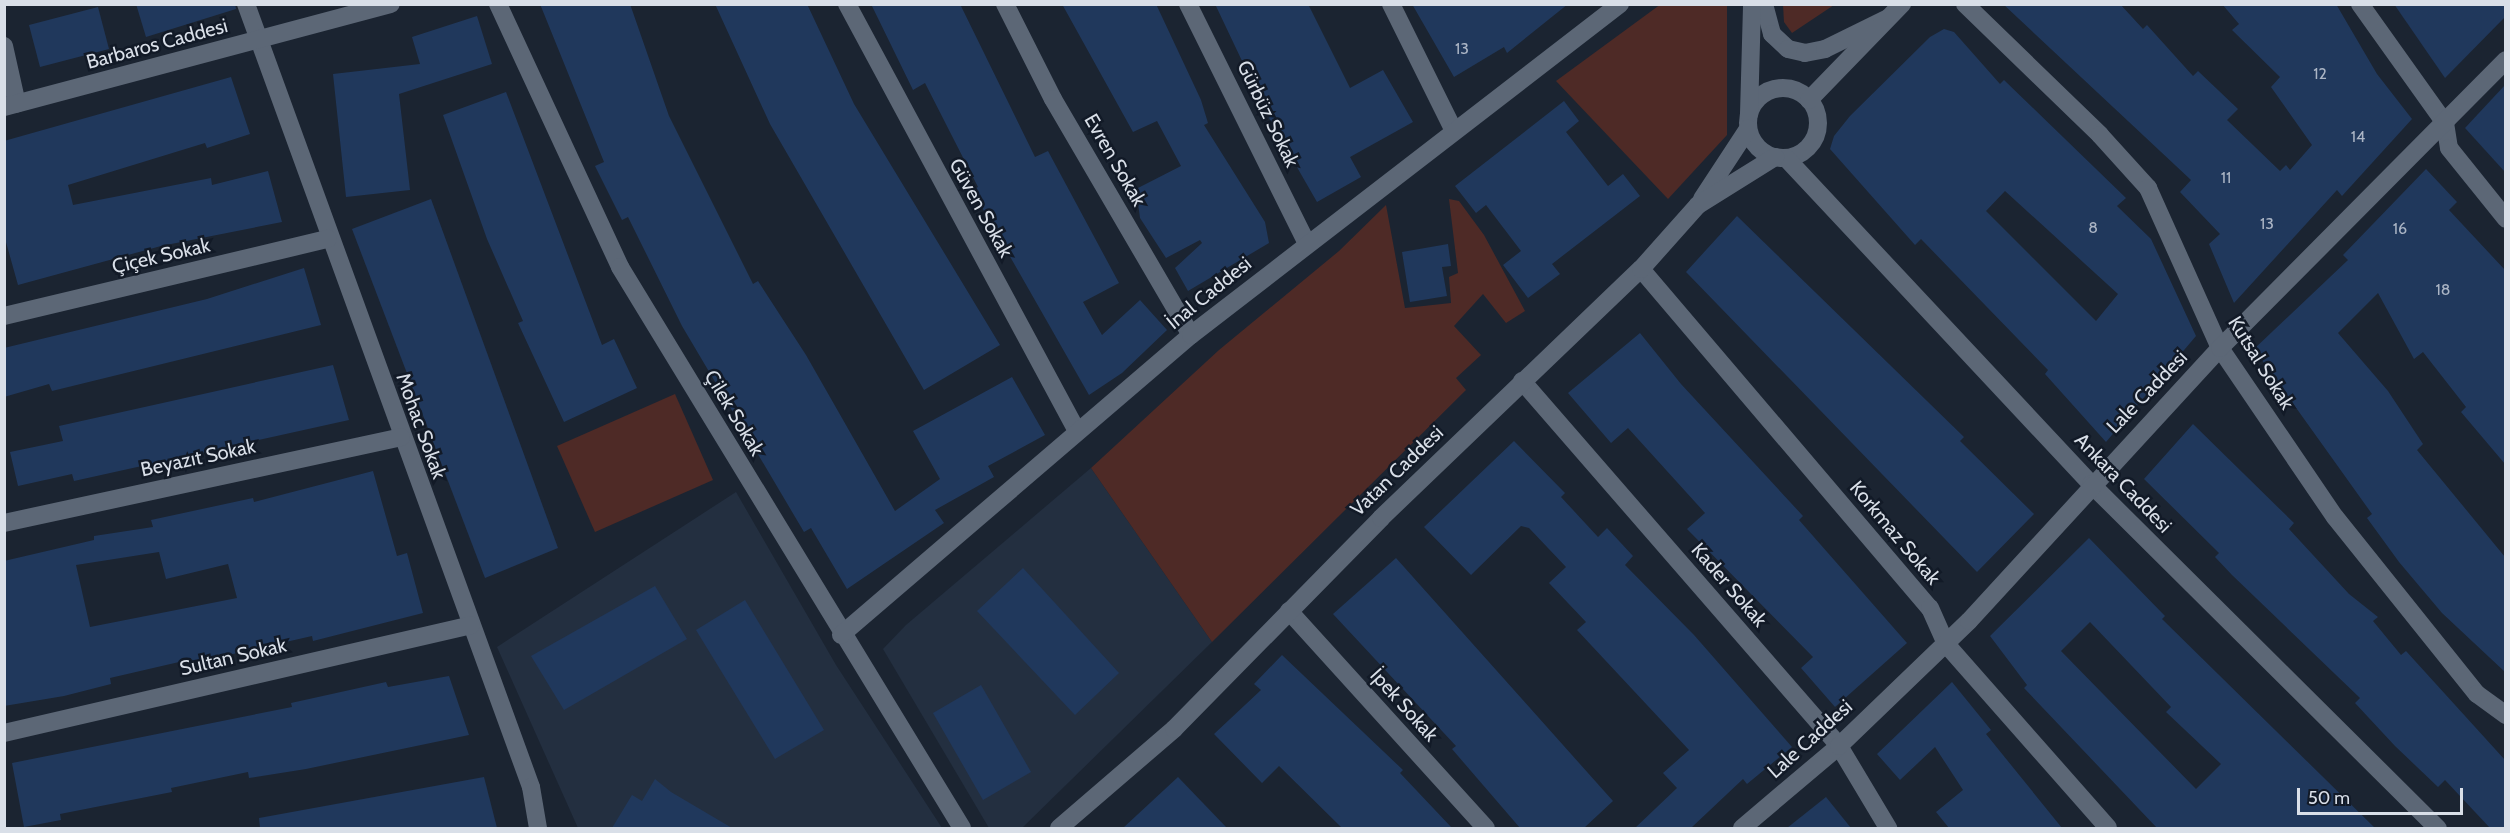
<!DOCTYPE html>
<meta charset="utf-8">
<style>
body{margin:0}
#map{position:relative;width:2510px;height:833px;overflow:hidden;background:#1b2431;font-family:Cabin,sans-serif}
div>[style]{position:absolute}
.built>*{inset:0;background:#232f40}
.green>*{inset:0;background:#4e2a26}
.building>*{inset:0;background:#20385c}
.street>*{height:18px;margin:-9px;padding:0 9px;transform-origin:9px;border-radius:9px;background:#5c6776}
.secondary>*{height:18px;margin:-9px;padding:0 9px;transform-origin:9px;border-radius:9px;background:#5c6776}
.secondary>.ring{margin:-9px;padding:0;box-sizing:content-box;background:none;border:18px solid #5c6776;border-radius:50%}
span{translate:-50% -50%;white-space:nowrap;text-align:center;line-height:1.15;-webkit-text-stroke:5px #121a27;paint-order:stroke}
.number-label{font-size:16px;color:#abb5c5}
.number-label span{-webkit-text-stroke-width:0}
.street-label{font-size:20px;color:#d9dfe8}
.frame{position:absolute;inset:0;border:6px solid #d9dfe8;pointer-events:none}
.scale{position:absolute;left:2297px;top:788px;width:166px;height:27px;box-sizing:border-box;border:3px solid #d9dfe8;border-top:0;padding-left:8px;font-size:18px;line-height:21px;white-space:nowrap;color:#d9dfe8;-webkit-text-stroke:4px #121a27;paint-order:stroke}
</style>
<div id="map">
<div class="built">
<div style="clip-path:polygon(1091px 468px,1212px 642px,1022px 828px,989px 828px,883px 649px,906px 625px)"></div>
<div style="clip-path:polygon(736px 492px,836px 665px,942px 828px,578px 828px,497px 647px)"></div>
</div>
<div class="green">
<div style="clip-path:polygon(1661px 4px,1727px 5px,1727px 135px,1668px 199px,1556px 81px)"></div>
<div style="clip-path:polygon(1783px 5px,1783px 4px,1834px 5px,1792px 33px,1784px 22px)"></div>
<div style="clip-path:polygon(1449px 199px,1459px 201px,1484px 235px,1525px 311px,1506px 323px,1483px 294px,1454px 326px,1481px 355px,1456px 378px,1466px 390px,1212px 642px,1091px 468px,1219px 350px,1339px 251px,1386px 205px,1405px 308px,1451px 303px,1449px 277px,1458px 273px)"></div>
<div style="clip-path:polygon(675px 394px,713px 480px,595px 532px,557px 446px)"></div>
</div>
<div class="building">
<div style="clip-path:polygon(136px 4px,235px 4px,236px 9px,146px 37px)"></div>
<div style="clip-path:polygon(540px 4px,630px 4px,669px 116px,753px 284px,758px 281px,806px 355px,895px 511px,940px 479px,913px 431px,1012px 377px,1045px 435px,988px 466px,994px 477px,935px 510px,944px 523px,847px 589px,811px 528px,804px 532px,682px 326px,628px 217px,622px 220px,595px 166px,604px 162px)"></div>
<div style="clip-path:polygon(715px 4px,807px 4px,854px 104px,1000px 345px,924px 390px,770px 124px)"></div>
<div style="clip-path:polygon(871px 4px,960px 4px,1035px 157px,1048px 151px,1119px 283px,1083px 302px,1102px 335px,1140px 300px,1167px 330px,1122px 373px,1089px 395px,972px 190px,978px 187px,925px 83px,913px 90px)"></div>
<div style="clip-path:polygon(1062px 4px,1156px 4px,1201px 100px,1208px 123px,1204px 125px,1265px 222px,1269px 243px,1188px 291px,1175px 268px,1202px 243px,1200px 240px,1166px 258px,1140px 218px,1136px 189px,1181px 166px,1157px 121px,1133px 132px)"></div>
<div style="clip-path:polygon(1215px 4px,1308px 4px,1350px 88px,1383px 70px,1413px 122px,1350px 157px,1361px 177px,1317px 202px,1271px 122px)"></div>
<div style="clip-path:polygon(1412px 4px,1568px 4px,1507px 53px,1504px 47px,1454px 77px)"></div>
<div style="clip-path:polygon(2003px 4px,2120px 4px,2143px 29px,2147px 25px,2193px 76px,2198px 71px,2238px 109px,2227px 120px,2280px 171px,2286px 165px,2290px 170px,2312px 145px,2271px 87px,2280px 77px,2232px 30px,2239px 24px,2222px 4px,2336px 4px,2377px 74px,2412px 119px,2342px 196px,2337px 190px,2234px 303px,2209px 244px,2220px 234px,2180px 192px,2191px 180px)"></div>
<div style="clip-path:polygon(2394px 4px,2505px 4px,2505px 17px,2445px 78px)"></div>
<div style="clip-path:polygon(98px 7px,109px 49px,40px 67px,29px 25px)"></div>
<div style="clip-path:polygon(477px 16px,492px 64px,399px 94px,410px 190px,346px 197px,333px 74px,420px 64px,412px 37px)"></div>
<div style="clip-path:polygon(evenodd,1944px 29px,1954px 32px,2000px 84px,2004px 80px,2126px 198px,2117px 206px,2151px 239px,2196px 336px,2106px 442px,2045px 374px,2048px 370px,1921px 239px,1915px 245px,1830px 149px,1834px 136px,1850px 116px,1930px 37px,1944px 29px,2005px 191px,2118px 294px,2096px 321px,1986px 211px,2005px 191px)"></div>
<div style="clip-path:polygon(231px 77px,250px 134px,207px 148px,205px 143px,68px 185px,73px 205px,211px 178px,212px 185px,268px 171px,282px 222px,161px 246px,18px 285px,4px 235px,4px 141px)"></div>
<div style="clip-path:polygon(2505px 85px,2505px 172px,2465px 128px)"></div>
<div style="clip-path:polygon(506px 92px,602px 345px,614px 339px,637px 388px,564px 422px,518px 323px,523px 321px,487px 239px,443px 115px)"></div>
<div style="clip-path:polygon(1564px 101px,1579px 121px,1566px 132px,1608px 186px,1623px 174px,1640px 196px,1552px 264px,1560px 274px,1528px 298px,1503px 265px,1521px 251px,1486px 205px,1476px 213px,1455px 186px)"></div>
<div style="clip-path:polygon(2426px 169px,2457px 202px,2449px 210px,2505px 270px,2505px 464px,2461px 412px,2466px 407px,2423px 352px,2414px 359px,2378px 293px,2338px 333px,2388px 391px,2423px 444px,2417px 450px,2505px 557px,2505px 672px,2442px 613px,2399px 562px,2367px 518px,2372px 514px,2254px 349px,2348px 260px,2343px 255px)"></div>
<div style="clip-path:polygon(431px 199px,558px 548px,485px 578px,352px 229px)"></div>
<div style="clip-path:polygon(1737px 216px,1964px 437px,1960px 441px,2034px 514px,1977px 572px,1686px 272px)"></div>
<div style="clip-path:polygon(1448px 244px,1451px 266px,1442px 267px,1447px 296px,1410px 302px,1402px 252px)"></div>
<div style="clip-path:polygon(304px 268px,321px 325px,52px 391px,49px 384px,4px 397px,4px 348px,207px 299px)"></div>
<div style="clip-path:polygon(1640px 333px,1681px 384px,1803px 516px,1799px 520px,1907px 643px,1835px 707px,1801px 668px,1813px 657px,1687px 529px,1705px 513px,1628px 428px,1611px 443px,1568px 393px)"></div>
<div style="clip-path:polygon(333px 365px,349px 420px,74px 481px,72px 474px,18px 486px,10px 452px,63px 441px,59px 426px)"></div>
<div style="clip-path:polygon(2193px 424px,2294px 523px,2289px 529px,2349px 594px,2378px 617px,2373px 621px,2401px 655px,2406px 651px,2505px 760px,2505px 828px,2490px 828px,2445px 780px,2438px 787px,2395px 746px,2355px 703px,2360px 698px,2232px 575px,2215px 557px,2219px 553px,2144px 479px)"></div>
<div style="clip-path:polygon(1514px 441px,1565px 493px,1561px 497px,1598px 537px,1607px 528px,1633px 556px,1625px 565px,1694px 635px,1792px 747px,1747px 784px,1743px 779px,1691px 828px,1635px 828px,1677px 788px,1663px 773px,1689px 750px,1577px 630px,1586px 622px,1549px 583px,1566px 567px,1529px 528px,1521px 526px,1471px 575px,1424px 527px)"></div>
<div style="clip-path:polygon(evenodd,373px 471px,397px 556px,407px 553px,423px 613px,313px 641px,312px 636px,193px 663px,192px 659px,110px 678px,111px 684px,64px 696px,4px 706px,4px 561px,94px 540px,94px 536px,153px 527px,151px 520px,253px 498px,254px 502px,373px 471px,159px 552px,166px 579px,228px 564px,237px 598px,90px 627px,76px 565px,159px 552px)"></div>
<div style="clip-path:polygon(evenodd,2089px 538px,2165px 616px,2162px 619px,2375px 828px,2157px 828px,2024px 688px,2027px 685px,1990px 636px,2089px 538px,2090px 622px,2171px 707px,2166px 712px,2221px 764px,2196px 789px,2061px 651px,2090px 622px)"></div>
<div style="clip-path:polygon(1396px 558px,1613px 801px,1584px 828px,1520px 828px,1452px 749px,1456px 746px,1333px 614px)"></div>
<div style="clip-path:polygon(1023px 568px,1119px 673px,1075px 715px,977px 611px)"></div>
<div style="clip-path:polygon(655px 586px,687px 639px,564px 710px,531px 656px)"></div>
<div style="clip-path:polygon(745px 600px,824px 730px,775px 759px,696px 630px)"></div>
<div style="clip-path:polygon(1282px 655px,1403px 770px,1400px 773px,1452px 828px,1342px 828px,1279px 766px,1262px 783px,1214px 734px,1261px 690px,1254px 684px)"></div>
<div style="clip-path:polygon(449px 676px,469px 735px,306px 769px,249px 778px,248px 772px,171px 788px,172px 792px,60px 814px,61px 820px,24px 827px,12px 763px,292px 707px,291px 703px,386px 682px,388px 687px)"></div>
<div style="clip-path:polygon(1952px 682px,1991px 730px,1986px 734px,2062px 828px,1949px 828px,1936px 812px,1963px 790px,1935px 747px,1900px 780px,1877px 754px)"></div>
<div style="clip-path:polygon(981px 685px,1031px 772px,983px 800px,933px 713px)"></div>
<div style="clip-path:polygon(484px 777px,497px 828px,260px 828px,259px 818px)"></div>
<div style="clip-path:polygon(1178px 777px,1227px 828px,1123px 828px)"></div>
<div style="clip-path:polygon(655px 779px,671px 792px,732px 828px,612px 828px,632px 795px,642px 801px)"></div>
<div style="clip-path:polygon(1826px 797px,1851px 828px,1787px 828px)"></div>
</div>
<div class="street">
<div style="left:246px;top:4px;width:833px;rotate:70deg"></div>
<div style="left:531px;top:787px;width:42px;rotate:80.3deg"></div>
<div style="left:498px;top:4px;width:290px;rotate:65.1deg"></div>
<div style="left:620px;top:267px;width:657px;rotate:58.63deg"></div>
<div style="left:847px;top:4px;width:485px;rotate:61.7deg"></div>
<div style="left:1005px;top:4px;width:106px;rotate:63.2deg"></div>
<div style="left:1053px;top:99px;width:273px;rotate:59.7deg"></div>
<div style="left:1188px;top:4px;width:268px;rotate:63.6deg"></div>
<div style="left:1391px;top:4px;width:140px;rotate:63.6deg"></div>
<div style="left:1965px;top:4px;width:188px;rotate:44.1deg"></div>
<div style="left:2100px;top:135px;width:72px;rotate:47.8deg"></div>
<div style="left:2148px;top:188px;width:175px;rotate:65.8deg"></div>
<div style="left:2220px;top:348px;width:204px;rotate:55.8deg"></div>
<div style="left:2335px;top:517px;width:227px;rotate:51.3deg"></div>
<div style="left:2477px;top:694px;width:36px;rotate:36deg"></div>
<div style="left:2360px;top:4px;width:146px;rotate:54.5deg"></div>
<div style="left:2445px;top:123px;width:25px;rotate:81deg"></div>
<div style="left:2449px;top:148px;width:91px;rotate:51.2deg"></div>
<div style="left:4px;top:46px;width:59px;rotate:77.4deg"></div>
<div style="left:1641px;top:269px;width:445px;rotate:49.6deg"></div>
<div style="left:1930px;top:608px;width:39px;rotate:66deg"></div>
<div style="left:1946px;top:644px;width:245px;rotate:48.6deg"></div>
<div style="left:4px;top:316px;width:333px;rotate:-13.4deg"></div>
<div style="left:1522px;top:381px;width:483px;rotate:49deg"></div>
<div style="left:1839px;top:746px;width:96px;rotate:59.1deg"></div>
<div style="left:4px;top:523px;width:406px;rotate:-12.2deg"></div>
<div style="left:1289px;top:611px;width:293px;rotate:47.8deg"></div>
<div style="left:4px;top:733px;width:479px;rotate:-13deg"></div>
</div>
<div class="secondary">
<div style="left:1764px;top:4px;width:31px;rotate:75deg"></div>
<div style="left:1772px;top:34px;width:22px;rotate:43deg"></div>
<div style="left:1788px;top:49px;width:17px;rotate:13deg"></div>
<div style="left:1805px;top:53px;width:20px;rotate:-11deg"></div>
<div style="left:1825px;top:49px;width:68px;rotate:-26.2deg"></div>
<div class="ring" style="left:1748px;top:88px;width:52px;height:52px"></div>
<div style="left:1809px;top:100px;width:134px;rotate:-45.9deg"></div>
<div style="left:4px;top:107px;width:400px;rotate:-14.9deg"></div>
<div style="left:1749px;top:114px;width:110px;rotate:-88.4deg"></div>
<div style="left:1786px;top:158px;width:446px;rotate:46.9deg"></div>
<div style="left:2091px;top:484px;width:489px;rotate:44.8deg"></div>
<div style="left:1702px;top:199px;width:84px;rotate:-56.7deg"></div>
<div style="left:841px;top:635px;width:461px;rotate:-40.6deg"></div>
<div style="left:1191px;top:335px;width:542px;rotate:-37.65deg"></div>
<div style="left:1059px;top:828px;width:152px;rotate:-40.7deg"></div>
<div style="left:1174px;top:729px;width:296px;rotate:-45.5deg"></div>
<div style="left:1381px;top:518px;width:360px;rotate:-43.8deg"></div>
<div style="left:1641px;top:269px;width:86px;rotate:-48.3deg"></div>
<div style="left:1698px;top:205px;width:91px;rotate:-31.9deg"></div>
<div style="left:1742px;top:828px;width:127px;rotate:-40.2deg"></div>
<div style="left:1839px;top:746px;width:180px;rotate:-43.9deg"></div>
<div style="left:1969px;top:621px;width:371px;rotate:-47.4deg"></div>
<div style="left:2220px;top:348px;width:406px;rotate:-45.2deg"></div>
</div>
<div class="number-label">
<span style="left:1462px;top:49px">13</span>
<span style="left:2320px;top:74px">12</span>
<span style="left:2358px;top:137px">14</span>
<span style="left:2226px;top:178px">11</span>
<span style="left:2267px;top:224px">13</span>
<span style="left:2093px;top:228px">8</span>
<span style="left:2400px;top:229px">16</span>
<span style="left:2443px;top:290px">18</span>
</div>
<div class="street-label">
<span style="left:157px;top:44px;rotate:-15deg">Barbaros Caddesi</span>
<span style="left:1268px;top:114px;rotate:64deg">Gürbüz Sokak</span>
<span style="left:1115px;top:160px;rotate:60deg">Evren Sokak</span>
<span style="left:981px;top:208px;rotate:61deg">Güven Sokak</span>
<span style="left:161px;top:256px;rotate:-13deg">Çiçek Sokak</span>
<span style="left:1209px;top:293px;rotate:-39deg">İnal Caddesi</span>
<span style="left:2261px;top:363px;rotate:58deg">Kutsal Sokak</span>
<span style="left:2147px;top:392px;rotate:-46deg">Lale Caddesi</span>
<span style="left:734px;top:413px;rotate:59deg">Çilek Sokak</span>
<span style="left:421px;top:426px;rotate:70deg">Mohac Sokak</span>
<span style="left:198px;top:458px;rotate:-12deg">Beyazıt Sokak</span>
<span style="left:1397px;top:471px;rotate:-44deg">Vatan Caddesi</span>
<span style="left:2123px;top:483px;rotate:46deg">Ankara Caddesi</span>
<span style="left:1895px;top:533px;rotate:50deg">Korkmaz Sokak</span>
<span style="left:1729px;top:585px;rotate:49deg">Kader Sokak</span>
<span style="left:233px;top:657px;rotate:-13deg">Sultan Sokak</span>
<span style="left:1404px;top:705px;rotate:48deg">İpek Sokak</span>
<span style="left:1810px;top:739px;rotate:-42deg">Lale Caddesi</span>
</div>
<div class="frame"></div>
<div class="scale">50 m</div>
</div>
